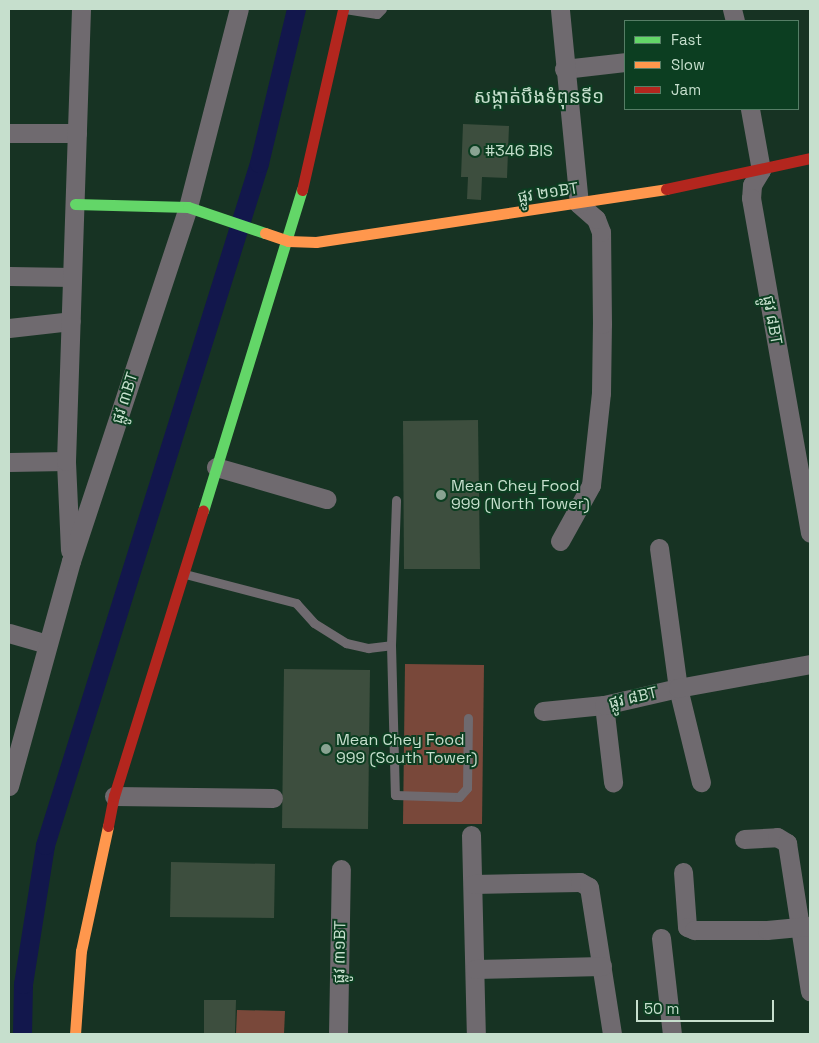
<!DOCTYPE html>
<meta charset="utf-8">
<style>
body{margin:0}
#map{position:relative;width:819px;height:1043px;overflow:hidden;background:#173323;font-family:"Space Grotesk","Noto Sans Khmer",sans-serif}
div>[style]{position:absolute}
.green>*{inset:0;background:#79483a}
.canal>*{height:19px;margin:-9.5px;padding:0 9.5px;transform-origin:9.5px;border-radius:9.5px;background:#12174c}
.building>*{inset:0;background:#3d4e3e}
.lane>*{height:9px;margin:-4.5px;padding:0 4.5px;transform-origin:4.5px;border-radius:4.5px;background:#6f6a6f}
.street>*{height:19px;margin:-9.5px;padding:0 9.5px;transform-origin:9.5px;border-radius:9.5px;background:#6f6a6f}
.fast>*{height:11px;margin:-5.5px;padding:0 5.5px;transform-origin:5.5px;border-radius:5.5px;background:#63d668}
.slow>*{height:11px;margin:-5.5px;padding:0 5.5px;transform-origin:5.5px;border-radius:5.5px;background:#ff974d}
.jam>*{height:11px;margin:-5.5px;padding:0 5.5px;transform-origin:5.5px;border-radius:5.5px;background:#b3261e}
.dots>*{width:14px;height:14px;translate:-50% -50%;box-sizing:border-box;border:2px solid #0c3e21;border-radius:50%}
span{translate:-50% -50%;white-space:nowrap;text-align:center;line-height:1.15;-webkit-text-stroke:4px #0c3e21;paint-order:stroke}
.poi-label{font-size:16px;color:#c6dfcd}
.left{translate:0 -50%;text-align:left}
.street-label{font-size:16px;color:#c6dfcd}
.quarter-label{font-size:19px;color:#c6dfcd}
.frame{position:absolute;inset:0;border:10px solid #c6dfcd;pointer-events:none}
.legend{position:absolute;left:624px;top:20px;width:175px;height:90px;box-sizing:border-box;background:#0c3e21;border:1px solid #567e66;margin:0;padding:6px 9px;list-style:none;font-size:15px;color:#c6dfcd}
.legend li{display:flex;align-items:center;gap:10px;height:25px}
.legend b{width:25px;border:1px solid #567e66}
.scale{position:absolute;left:636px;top:1000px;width:138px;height:22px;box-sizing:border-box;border:2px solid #c6dfcd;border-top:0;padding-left:6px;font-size:15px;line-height:18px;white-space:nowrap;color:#c6dfcd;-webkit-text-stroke:4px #0c3e21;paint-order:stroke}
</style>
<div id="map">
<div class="green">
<div style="clip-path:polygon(405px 664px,484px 665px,482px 824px,403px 824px)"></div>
<div style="clip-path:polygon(237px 1010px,285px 1011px,284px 1034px,236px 1034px)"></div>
</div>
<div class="canal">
<div style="left:22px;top:1034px;width:50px;rotate:-88.9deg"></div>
<div style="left:23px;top:984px;width:141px;rotate:-81deg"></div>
<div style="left:45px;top:845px;width:715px;rotate:-72.58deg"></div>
<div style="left:259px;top:163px;width:158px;rotate:-76.5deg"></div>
</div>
<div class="building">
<div style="clip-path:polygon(463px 124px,509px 126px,507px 178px,482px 177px,481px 200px,467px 199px,468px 177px,461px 177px)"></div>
<div style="clip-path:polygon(478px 420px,480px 569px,404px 569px,403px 421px)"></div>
<div style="clip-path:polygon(284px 669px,370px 670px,368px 829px,282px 828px)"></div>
<div style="clip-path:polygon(171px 862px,275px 864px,274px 918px,170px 917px)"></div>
<div style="clip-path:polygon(204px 1000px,236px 1000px,235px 1034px,204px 1034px)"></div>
</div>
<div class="lane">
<div style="left:345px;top:9px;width:32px;rotate:9deg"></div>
<div style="left:377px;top:14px;width:7px;rotate:-45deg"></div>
<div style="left:185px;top:574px;width:115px;rotate:14.6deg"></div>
<div style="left:296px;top:603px;width:27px;rotate:48deg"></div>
<div style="left:314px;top:623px;width:38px;rotate:32deg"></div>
<div style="left:346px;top:643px;width:23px;rotate:13deg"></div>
<div style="left:368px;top:648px;width:23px;rotate:-7deg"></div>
<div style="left:391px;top:645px;width:145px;rotate:-88deg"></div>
<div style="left:391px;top:645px;width:150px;rotate:88.5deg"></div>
<div style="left:395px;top:795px;width:64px;rotate:1.8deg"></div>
<div style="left:459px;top:797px;width:12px;rotate:-48deg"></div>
<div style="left:467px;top:788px;width:70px;rotate:-89.2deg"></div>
</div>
<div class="street">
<div style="left:732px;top:9px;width:12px;rotate:76deg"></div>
<div style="left:564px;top:69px;width:61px;rotate:-6.5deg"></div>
<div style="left:750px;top:109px;width:62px;rotate:79.8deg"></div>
<div style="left:761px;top:170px;width:17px;rotate:121deg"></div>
<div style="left:752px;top:185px;width:13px;rotate:94deg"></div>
<div style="left:751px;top:198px;width:340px;rotate:80deg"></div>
<div style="left:9px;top:133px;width:68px"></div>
<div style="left:9px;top:276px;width:63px;rotate:0.9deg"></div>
<div style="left:9px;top:328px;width:62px;rotate:-6.4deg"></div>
<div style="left:9px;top:462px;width:57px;rotate:-1deg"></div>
<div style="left:216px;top:467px;width:115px;rotate:16.2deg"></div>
<div style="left:560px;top:541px;width:64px;rotate:-61deg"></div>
<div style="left:591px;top:485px;width:93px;rotate:-83.8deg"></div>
<div style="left:601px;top:393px;width:69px;rotate:-89.2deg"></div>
<div style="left:602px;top:324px;width:92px;rotate:-90.6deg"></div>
<div style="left:601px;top:232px;width:14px;rotate:-111deg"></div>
<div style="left:596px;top:219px;width:23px;rotate:-139deg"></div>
<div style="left:579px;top:204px;width:196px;rotate:-95.6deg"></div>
<div style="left:659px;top:548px;width:141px;rotate:82.3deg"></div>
<div style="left:678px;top:688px;width:97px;rotate:76.3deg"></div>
<div style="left:70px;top:550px;width:89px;rotate:-92.6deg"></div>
<div style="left:66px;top:461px;width:452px;rotate:-88.1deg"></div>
<div style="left:9px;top:633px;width:40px;rotate:16deg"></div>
<div style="left:604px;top:705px;width:78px;rotate:83.3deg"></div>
<div style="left:543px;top:711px;width:61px;rotate:-5.6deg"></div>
<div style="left:604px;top:705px;width:76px;rotate:-12.9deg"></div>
<div style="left:678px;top:688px;width:134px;rotate:-10.3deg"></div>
<div style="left:9px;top:786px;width:233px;rotate:-74.6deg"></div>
<div style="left:71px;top:561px;width:373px;rotate:-71.7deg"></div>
<div style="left:188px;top:207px;width:204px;rotate:-75.6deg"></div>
<div style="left:114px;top:796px;width:159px;rotate:0.7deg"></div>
<div style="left:471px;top:835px;width:199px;rotate:88.6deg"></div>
<div style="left:744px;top:839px;width:33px;rotate:-3deg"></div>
<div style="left:777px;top:837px;width:12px;rotate:31deg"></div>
<div style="left:787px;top:843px;width:150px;rotate:81.2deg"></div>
<div style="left:683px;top:872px;width:55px;rotate:85.8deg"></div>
<div style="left:687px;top:927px;width:8px;rotate:23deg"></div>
<div style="left:694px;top:930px;width:73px"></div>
<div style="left:767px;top:930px;width:43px;rotate:-5.3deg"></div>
<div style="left:473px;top:884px;width:107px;rotate:-1.1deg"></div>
<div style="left:580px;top:882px;width:10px;rotate:29deg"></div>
<div style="left:589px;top:887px;width:149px;rotate:81.1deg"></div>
<div style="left:661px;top:938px;width:97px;rotate:83.5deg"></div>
<div style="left:475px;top:969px;width:127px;rotate:-1.4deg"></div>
<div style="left:338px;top:1034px;width:165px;rotate:-89deg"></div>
</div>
<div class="fast">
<div style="left:75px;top:204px;width:113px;rotate:1.5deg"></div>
<div style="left:188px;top:207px;width:81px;rotate:18.7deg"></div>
<div style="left:203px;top:511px;width:336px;rotate:-72.9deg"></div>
</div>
<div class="slow">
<div style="left:265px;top:233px;width:24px;rotate:19deg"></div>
<div style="left:288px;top:241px;width:28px;rotate:2deg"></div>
<div style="left:316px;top:242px;width:354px;rotate:-8.6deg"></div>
<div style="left:75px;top:1034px;width:83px;rotate:-85.9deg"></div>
<div style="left:81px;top:951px;width:128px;rotate:-77.8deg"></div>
</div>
<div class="jam">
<div style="left:666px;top:189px;width:147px;rotate:-12.1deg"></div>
<div style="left:302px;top:190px;width:186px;rotate:-77.2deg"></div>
<div style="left:108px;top:826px;width:31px;rotate:-79deg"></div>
<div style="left:114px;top:796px;width:299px;rotate:-72.7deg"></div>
</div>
<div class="dots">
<div style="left:475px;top:151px;background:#89a392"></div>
<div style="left:441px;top:495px;background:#89a392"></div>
<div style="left:326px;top:749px;background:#89a392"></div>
</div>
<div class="poi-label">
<span class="left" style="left:485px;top:151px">#346 BIS</span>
<span class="left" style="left:451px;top:495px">Mean Chey Food<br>999 (North Tower)</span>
<span class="left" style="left:336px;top:749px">Mean Chey Food<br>999 (South Tower)</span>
</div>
<div class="street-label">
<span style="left:548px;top:193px;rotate:-9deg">ផ្លូវ ២១BT</span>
<span style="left:772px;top:320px;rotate:80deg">ផ្លូវ ៨BT</span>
<span style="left:125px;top:398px;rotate:-72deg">ផ្លូវ ៣BT</span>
<span style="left:633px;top:698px;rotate:-13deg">ផ្លូវ ៨BT</span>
<span style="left:340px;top:952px;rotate:-89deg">ផ្លូវ ៣១BT</span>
</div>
<div class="quarter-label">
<span style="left:539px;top:97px">សង្កាត់បឹងទំពុនទី១</span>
</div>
<div class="frame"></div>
<ul class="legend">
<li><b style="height:6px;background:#63d668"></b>Fast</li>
<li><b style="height:6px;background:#ff974d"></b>Slow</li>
<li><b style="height:6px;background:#b3261e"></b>Jam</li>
</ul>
<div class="scale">50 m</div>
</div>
